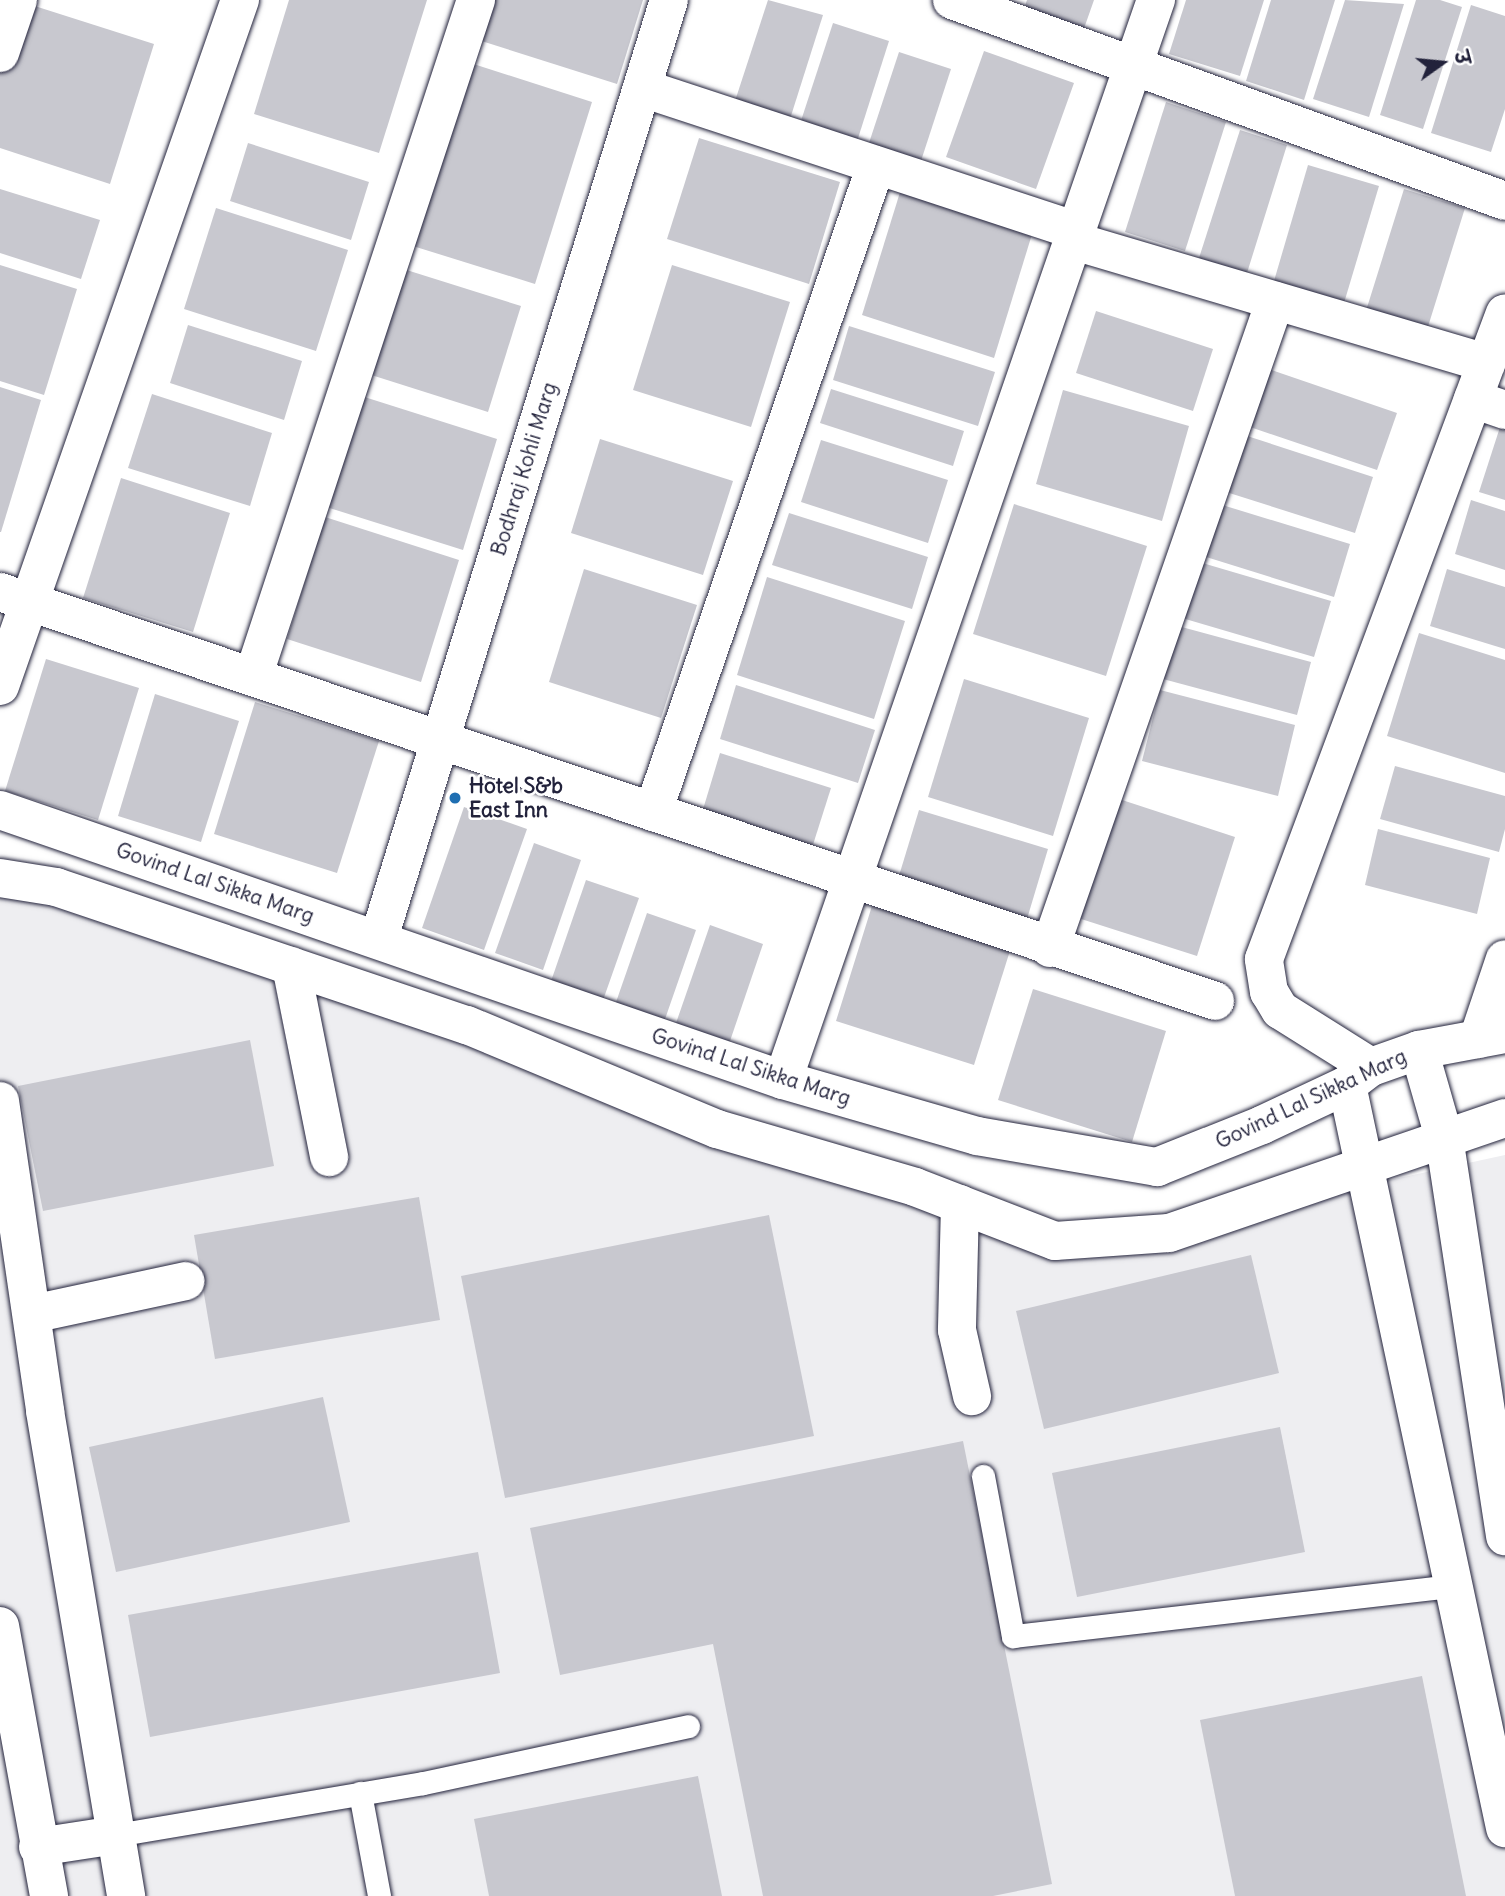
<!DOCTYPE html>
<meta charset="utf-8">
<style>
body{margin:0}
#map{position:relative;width:1505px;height:1896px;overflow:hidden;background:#fff;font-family:Delius,"Playpen Sans Deva",sans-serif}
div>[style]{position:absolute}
.built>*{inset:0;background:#eeeef1}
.building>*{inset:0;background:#c8c8cf}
.roads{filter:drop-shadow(0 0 2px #22223b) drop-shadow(0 0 2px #22223b)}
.service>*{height:23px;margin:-11.5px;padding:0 11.5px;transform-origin:11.5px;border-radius:11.5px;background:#fff}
.minor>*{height:38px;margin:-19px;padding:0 19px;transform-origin:19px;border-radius:19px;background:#fff}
.tertiary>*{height:38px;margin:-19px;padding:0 19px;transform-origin:19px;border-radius:19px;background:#fff}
.dots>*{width:19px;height:19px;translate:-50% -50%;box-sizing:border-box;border:4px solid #fff;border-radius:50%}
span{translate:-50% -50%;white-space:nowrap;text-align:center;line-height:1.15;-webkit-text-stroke:5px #fff;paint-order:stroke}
.street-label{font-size:21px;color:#22223b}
.poi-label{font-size:21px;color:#22223b;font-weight:700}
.left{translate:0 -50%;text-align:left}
.north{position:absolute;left:1407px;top:28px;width:70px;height:70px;-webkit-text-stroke:5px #fff;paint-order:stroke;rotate:75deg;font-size:19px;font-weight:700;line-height:28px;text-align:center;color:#22223b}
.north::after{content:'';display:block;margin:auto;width:24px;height:32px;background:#22223b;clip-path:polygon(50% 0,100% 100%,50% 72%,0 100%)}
</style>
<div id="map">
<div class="built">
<div style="clip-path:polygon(0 875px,1072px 1249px,1505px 1155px,1505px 1896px,0 1896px)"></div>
</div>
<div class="building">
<div style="clip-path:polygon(289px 0,427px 0,379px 153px,254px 114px)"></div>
<div style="clip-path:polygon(484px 0,643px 0,617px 84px,472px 38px)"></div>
<div style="clip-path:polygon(768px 0,823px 15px,790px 119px,735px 101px)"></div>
<div style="clip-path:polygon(1027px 0,1094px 0,1081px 37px,1022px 15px)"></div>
<div style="clip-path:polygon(1186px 0,1264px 0,1240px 76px,1169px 54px)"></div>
<div style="clip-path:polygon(1271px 0,1335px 0,1304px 100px,1246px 81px)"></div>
<div style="clip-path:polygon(1345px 0,1404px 4px,1369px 117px,1313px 99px)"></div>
<div style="clip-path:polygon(1416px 0,1440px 0,1462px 7px,1423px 129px,1380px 115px)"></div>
<div style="clip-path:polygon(19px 1px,154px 44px,110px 184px,0 148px,0 61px)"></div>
<div style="clip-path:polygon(1471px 5px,1505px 16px,1505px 109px,1491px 152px,1431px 133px)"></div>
<div style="clip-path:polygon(833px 23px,889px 41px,853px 154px,796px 136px)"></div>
<div style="clip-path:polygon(984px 51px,1074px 83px,1036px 189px,946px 157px)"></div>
<div style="clip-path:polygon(899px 52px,951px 69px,919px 167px,867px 149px)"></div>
<div style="clip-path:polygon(458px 59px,592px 102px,535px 284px,400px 242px)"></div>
<div style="clip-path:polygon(1166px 102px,1226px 122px,1185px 251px,1125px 232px)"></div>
<div style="clip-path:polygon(1240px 130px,1287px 145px,1247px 273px,1199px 258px)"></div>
<div style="clip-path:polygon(699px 138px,840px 182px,809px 284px,667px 239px)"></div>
<div style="clip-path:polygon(248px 143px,369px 182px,351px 240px,230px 201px)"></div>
<div style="clip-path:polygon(1308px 165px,1379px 186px,1344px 303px,1274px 281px)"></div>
<div style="clip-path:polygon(0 189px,100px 220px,81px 279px,0 253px)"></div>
<div style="clip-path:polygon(901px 189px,1033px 231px,994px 358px,862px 315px)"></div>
<div style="clip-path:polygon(1404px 189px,1465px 208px,1426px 333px,1365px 314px)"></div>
<div style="clip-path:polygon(216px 208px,348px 250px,316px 351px,184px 309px)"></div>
<div style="clip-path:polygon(0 265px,77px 289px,44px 395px,0 381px)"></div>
<div style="clip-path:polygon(672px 265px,790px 302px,751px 427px,633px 390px)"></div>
<div style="clip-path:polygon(397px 267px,521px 306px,488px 412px,365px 373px)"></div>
<div style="clip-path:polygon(1096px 311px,1213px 349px,1193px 411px,1076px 373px)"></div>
<div style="clip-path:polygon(188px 325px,302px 361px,284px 420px,170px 383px)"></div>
<div style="clip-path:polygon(849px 326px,995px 372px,978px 426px,833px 380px)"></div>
<div style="clip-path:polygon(1263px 367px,1397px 413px,1377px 470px,1244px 425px)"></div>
<div style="clip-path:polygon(0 387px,41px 400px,1px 532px,0 532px)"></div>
<div style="clip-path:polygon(831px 389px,964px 431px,953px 466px,820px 423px)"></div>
<div style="clip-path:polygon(1063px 390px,1189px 426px,1162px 521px,1036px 484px)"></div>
<div style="clip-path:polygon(152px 394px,272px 433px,250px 506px,128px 468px)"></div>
<div style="clip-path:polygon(355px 394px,497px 439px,463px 550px,320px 505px)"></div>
<div style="clip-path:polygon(1501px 424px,1505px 425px,1505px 500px,1479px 492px)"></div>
<div style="clip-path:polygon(1241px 434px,1373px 477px,1355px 533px,1223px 491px)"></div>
<div style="clip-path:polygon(600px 439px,733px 481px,703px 575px,571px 533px)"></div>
<div style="clip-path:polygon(821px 440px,948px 480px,928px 543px,801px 502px)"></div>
<div style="clip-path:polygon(121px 478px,230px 513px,193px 632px,83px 598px)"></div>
<div style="clip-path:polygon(1471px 500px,1505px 511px,1505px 570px,1455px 554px)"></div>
<div style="clip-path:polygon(1014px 504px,1147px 546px,1106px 676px,973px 634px)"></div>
<div style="clip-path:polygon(1219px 504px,1350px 544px,1334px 597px,1203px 556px)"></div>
<div style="clip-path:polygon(789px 513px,928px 557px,912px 609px,772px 565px)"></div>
<div style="clip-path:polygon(325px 517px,459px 560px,421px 682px,287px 639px)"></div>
<div style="clip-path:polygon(1199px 562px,1331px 601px,1314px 657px,1182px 618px)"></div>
<div style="clip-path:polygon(584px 569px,697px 605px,661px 718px,549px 682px)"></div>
<div style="clip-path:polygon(1447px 569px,1505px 587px,1505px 649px,1430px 626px)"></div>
<div style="clip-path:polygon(767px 577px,905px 621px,874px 719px,737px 675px)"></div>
<div style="clip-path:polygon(1178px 626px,1311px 662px,1297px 715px,1163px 679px)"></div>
<div style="clip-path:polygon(1419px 633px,1505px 660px,1505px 773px,1387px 736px)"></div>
<div style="clip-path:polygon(46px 659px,139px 688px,98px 820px,5px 791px)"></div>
<div style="clip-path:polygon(964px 679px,1089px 718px,1053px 836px,928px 797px)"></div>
<div style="clip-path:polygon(736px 685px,875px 730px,858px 783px,720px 739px)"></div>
<div style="clip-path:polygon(1160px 690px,1295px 725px,1278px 796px,1142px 761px)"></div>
<div style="clip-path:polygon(155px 694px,239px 721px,201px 842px,118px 816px)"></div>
<div style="clip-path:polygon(255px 702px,379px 741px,337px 873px,214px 834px)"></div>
<div style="clip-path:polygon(720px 753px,831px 788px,811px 851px,701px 816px)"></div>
<div style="clip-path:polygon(1395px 766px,1505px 796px,1505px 829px,1499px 852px,1380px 819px)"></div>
<div style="clip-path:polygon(1116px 798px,1235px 837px,1197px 956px,1078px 918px)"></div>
<div style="clip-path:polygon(464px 807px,527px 829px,484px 950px,422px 928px)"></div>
<div style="clip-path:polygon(919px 810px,1048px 849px,1027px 919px,898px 879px)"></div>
<div style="clip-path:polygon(1378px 829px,1490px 858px,1477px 914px,1365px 885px)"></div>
<div style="clip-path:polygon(534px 843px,581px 860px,543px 970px,495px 953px)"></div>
<div style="clip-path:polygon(586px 880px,639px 898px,601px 1006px,549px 987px)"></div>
<div style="clip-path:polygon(876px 893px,1014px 938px,974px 1065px,836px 1021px)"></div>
<div style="clip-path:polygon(647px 913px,696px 930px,664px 1022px,615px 1005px)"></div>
<div style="clip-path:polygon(710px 925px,763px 944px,729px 1044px,675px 1026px)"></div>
<div style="clip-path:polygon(1033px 989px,1166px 1031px,1132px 1142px,998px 1100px)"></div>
<div style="clip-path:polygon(250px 1040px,274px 1166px,43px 1211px,18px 1086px)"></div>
<div style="clip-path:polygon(419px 1197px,440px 1320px,215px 1359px,194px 1235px)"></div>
<div style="clip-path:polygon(769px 1215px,814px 1436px,505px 1498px,461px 1276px)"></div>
<div style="clip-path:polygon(1251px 1255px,1279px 1373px,1044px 1429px,1016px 1311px)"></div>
<div style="clip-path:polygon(323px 1397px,350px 1522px,116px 1572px,89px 1447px)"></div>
<div style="clip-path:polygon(1280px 1427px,1305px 1552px,1077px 1597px,1052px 1473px)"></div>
<div style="clip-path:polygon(963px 1441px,1052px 1884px,993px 1896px,763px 1896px,713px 1644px,560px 1675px,530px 1528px)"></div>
<div style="clip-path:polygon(478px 1552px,500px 1673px,150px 1737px,128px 1615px)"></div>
<div style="clip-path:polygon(1422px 1676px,1466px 1896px,1235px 1896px,1200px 1720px)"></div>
<div style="clip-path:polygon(698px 1776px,722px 1896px,489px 1896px,474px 1819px)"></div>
</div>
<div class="roads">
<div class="service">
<div style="left:983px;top:1476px;width:163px;rotate:79.4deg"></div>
<div style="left:1013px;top:1636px;width:444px;rotate:-6.5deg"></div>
<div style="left:360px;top:1793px;width:105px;rotate:79.5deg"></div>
<div style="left:116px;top:1835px;width:311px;rotate:-9.6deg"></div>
<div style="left:423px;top:1783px;width:271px;rotate:-12.1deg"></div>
</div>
<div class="minor">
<div style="left:952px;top:0;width:588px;rotate:19.97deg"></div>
<div style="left:0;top:53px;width:56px;rotate:-71.2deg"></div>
<div style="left:642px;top:88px;width:459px;rotate:18.2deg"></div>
<div style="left:1074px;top:241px;width:430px;rotate:16.5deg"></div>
<div style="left:1473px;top:399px;width:34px;rotate:19deg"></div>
<div style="left:0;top:592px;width:1282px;rotate:18.6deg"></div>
<div style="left:253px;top:677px;width:713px;rotate:-71.77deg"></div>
<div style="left:0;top:686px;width:727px;rotate:-70.72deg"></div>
<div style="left:653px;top:812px;width:684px;rotate:-70.98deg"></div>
<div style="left:379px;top:938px;width:982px;rotate:-72.82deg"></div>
<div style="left:1050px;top:948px;width:685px;rotate:-70.82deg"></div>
<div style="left:291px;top:966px;width:195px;rotate:78.7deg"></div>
<div style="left:1478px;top:1039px;width:84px;rotate:-71.4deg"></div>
<div style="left:1371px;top:1067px;width:107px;rotate:-147.9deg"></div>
<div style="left:1280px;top:1010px;width:21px;rotate:-121deg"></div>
<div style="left:1269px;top:992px;width:33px;rotate:-99deg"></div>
<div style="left:1264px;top:959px;width:689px;rotate:-69.54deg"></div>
<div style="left:783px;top:1080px;width:1143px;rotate:-70.95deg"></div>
<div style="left:960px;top:1204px;width:126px;rotate:91.4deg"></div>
<div style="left:957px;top:1330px;width:68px;rotate:77.2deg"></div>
<div style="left:32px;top:1314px;width:157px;rotate:-12.1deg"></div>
<div style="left:38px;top:1847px;width:79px;rotate:-8.7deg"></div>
</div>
<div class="tertiary">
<div style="left:0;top:810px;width:828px;rotate:19.03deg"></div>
<div style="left:783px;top:1080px;width:202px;rotate:16.1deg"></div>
<div style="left:977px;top:1136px;width:183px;rotate:9.8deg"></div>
<div style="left:1157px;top:1167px;width:113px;rotate:-21.8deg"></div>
<div style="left:1262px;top:1125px;width:94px;rotate:-25.2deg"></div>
<div style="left:1347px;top:1085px;width:30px;rotate:-37deg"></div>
<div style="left:1371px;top:1067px;width:51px;rotate:-19.5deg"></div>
<div style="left:1419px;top:1050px;width:87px;rotate:-10.5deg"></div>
<div style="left:0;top:878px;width:57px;rotate:9.1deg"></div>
<div style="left:56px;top:887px;width:434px;rotate:18.6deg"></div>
<div style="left:467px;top:1025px;width:271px;rotate:22.6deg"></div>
<div style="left:717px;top:1129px;width:206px;rotate:16.3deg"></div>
<div style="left:915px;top:1187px;width:150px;rotate:21.1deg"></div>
<div style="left:1055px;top:1241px;width:114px;rotate:-4deg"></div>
<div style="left:1169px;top:1233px;width:355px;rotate:-18.9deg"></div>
<div style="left:1419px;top:1050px;width:91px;rotate:74deg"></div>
<div style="left:1444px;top:1137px;width:404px;rotate:81.3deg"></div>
<div style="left:1347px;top:1085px;width:760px;rotate:77.99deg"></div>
<div style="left:0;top:1101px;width:313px;rotate:81.7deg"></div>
<div style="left:45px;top:1411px;width:492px;rotate:80.5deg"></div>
<div style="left:0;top:1626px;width:274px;rotate:79.7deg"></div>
</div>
</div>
<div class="dots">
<div style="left:455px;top:798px;background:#1f6fb2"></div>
</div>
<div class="street-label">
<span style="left:524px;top:469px;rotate:-73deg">Bodhraj Kohli Marg</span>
<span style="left:215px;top:883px;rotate:19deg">Govind Lal Sikka Marg</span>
<span style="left:751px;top:1067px;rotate:18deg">Govind Lal Sikka Marg</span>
<span style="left:1311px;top:1099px;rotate:-25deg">Govind Lal Sikka Marg</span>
</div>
<div class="poi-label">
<span class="left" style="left:469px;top:798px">Hotel S&amp;b<br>East Inn</span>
</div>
<div class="north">उ</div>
</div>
